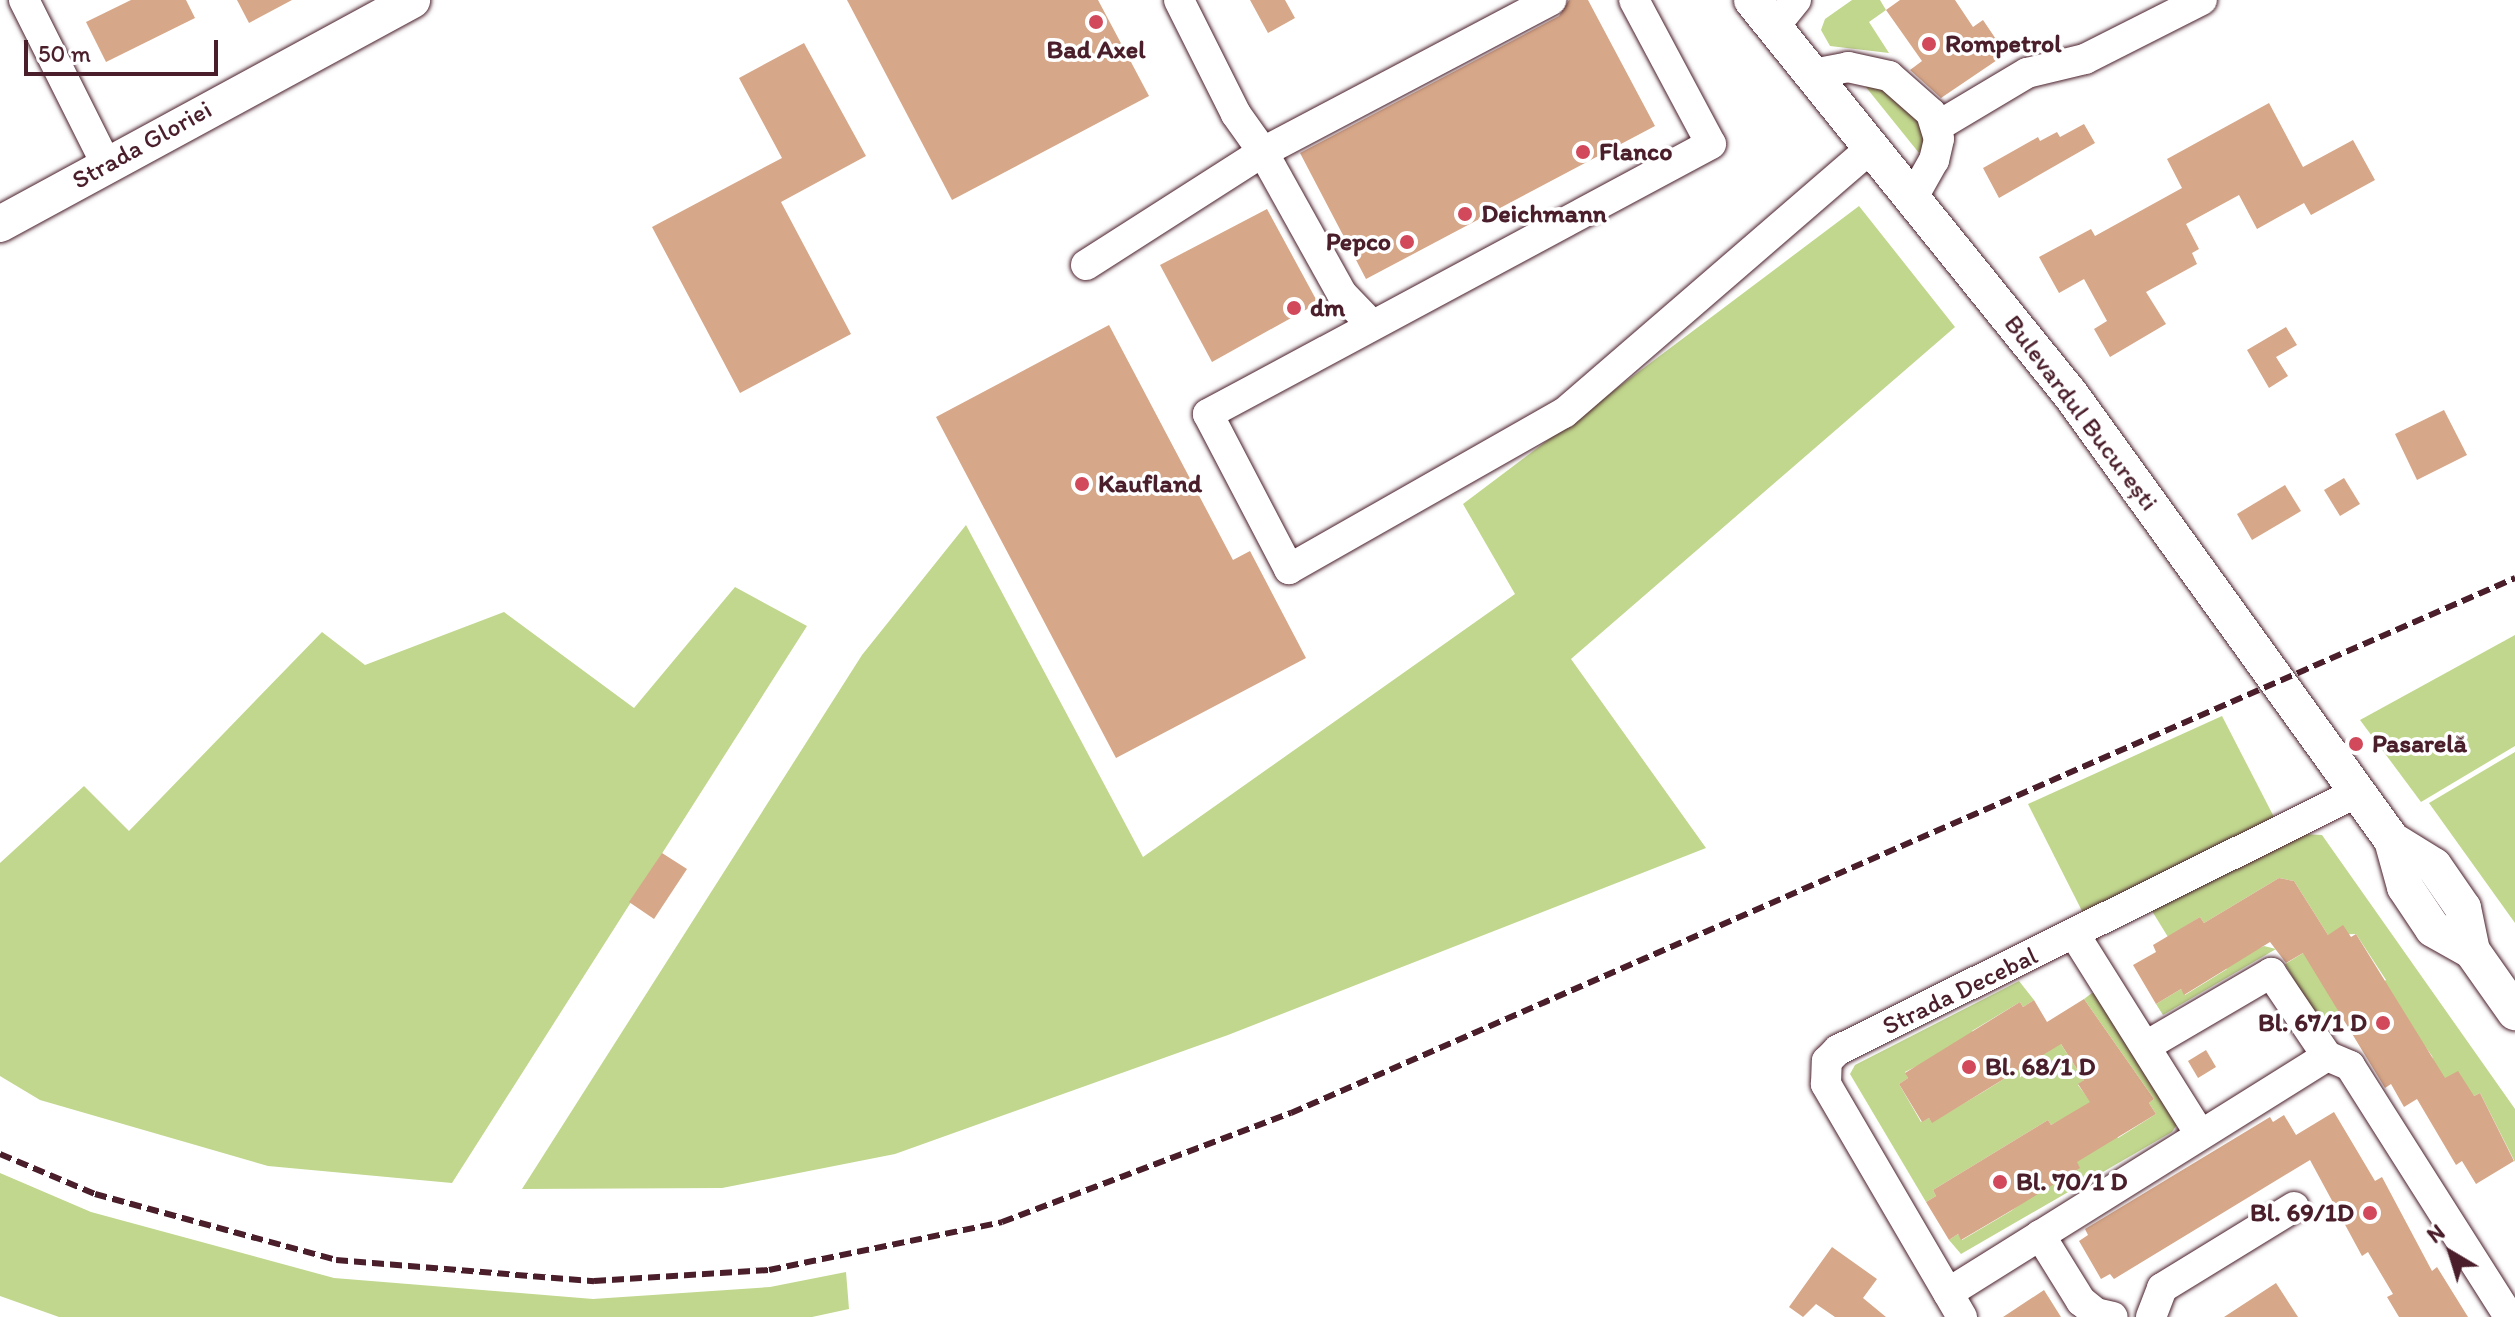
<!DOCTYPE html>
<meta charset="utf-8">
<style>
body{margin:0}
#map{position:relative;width:2515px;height:1317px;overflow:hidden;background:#fff;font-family:Itim,sans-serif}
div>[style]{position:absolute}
.green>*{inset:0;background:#c1d78d}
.building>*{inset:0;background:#d6a788}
.roads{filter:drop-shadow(0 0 2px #4a1f2b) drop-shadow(0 0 2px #4a1f2b)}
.minor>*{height:30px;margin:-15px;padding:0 15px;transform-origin:15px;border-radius:15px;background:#fff}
.major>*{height:36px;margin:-18px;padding:0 18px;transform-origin:18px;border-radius:18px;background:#fff}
.rail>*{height:6px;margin-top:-3px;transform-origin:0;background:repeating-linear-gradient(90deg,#4a1f2b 0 12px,transparent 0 18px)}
.dots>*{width:22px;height:22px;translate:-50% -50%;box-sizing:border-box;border:4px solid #fff;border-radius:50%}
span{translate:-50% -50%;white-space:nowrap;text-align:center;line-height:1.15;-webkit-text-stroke:7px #fff;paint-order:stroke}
.poi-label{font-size:26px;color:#4a1f2b;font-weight:700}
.left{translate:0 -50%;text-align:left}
.right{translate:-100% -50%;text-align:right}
.street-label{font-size:26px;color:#4a1f2b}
.north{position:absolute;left:2411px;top:1213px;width:80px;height:80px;-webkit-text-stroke:6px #fff;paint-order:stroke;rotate:322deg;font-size:22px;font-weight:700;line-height:32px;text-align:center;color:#4a1f2b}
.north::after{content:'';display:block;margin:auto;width:28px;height:36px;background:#4a1f2b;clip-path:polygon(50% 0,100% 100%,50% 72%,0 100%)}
.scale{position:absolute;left:24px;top:40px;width:194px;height:36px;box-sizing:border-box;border:4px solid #4a1f2b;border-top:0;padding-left:10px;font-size:24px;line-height:28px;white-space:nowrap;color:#4a1f2b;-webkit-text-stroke:6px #fff;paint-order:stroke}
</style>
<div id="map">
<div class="green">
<div style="clip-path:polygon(1852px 0,1880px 0,1886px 10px,1869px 22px,1889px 53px,1830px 46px,1821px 30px,1825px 19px)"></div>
<div style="clip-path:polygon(1861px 81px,1886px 87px,1920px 115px,1924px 144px,1919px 153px)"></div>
<div style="clip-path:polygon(1859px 206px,1955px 327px,1571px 659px,1706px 848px,1228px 1035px,895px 1154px,722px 1188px,522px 1189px,862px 655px,966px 525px,1143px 857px,1515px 594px,1463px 504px)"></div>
<div style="clip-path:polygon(735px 587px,807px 626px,452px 1183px,268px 1166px,40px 1100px,0 1076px,0 863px,84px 786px,129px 831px,322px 632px,365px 665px,504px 612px,634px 708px)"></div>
<div style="clip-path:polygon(2515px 635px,2515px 746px,2421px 802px,2360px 720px)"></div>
<div style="clip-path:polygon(2222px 716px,2275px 819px,2084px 915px,2028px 804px)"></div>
<div style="clip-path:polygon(2515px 752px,2515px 923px,2429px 803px)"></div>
<div style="clip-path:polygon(2302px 834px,2322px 835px,2515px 1109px,2515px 1162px,2480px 1093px,2474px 1096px,2440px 1081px,2432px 1056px,2380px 984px,2386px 980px,2356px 934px,2328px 935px,2294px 881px,2279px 878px,2204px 923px,2200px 917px,2168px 937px,2152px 911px)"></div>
<div style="clip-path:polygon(2264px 946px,2276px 949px,2163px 1015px,2156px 1004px,2181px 989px,2185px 995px,2227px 969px,2224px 963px)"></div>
<div style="clip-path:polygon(2308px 950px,2339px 1012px,2320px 1024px,2285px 964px)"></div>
<div style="clip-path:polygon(2019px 981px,2034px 1000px,2023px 1007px,2020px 1002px,1972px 1031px,1975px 1037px,1905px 1072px,1908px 1078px,1899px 1084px,1921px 1122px,1929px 1118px,1932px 1122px,1983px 1092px,2049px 1051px,2057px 1038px,2084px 1080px,2078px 1085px,2118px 1138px,2156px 1114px,2149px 1103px,2154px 1099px,2084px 999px,2092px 993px,2098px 994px,2178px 1123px,2172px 1132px,1961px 1254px,1949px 1240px,1958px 1234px,1962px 1240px,2011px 1211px,2077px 1162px,2064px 1118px,2051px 1125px,2048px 1120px,1933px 1190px,1936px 1196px,1926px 1202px,1850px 1074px,1855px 1065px)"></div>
<div style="clip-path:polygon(0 1173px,91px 1212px,334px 1278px,593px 1299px,770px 1287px,846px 1272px,849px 1309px,812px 1317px,59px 1317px,0 1296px)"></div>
</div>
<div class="building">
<div style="clip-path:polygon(131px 0,186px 0,195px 18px,106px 62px,86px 22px)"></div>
<div style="clip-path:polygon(237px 0,292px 0,249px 23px)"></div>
<div style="clip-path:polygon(847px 0,1098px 0,1149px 96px,952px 200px)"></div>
<div style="clip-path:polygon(1250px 0,1285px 0,1295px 18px,1268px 33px)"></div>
<div style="clip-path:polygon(1569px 0,1588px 0,1655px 126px,1366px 279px,1300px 153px,1559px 16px)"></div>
<div style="clip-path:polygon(1900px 0,1955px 0,1973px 27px,1983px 20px,2006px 54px,1941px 98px,1910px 70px,1922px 61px,1886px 10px)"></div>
<div style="clip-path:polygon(804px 43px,866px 156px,781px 202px,851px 334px,740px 393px,652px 227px,782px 158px,739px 78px)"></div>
<div style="clip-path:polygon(2269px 103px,2303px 167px,2353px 140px,2375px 180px,2311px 215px,2304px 203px,2257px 229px,2239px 195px,2186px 224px,2199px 249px,2192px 253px,2197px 264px,2146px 292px,2166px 324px,2110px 357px,2094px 329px,2107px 321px,2084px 279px,2059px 293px,2039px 257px,2091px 229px,2095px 236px,2182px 188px,2167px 159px)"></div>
<div style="clip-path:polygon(2084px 124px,2095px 143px,1999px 198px,1983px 168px,2038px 137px,2040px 141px,2057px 132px,2060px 137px)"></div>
<div style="clip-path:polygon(1267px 209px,1318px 303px,1212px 362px,1160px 265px)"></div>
<div style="clip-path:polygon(1109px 325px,1233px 560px,1250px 551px,1306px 658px,1116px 758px,936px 417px)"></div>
<div style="clip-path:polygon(2286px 327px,2297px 345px,2276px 357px,2288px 376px,2269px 388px,2247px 350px)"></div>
<div style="clip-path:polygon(2444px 410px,2467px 455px,2417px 480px,2395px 434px)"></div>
<div style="clip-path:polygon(2344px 478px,2360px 504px,2340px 516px,2324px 490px)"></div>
<div style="clip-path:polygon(2285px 485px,2301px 511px,2252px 540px,2237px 514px)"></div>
<div style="clip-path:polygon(662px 853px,687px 869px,654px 919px,629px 902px)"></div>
<div style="clip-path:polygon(2279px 878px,2294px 881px,2328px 935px,2343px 925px,2351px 937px,2356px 934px,2445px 1078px,2458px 1071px,2474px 1096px,2480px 1093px,2514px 1161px,2476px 1184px,2462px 1161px,2456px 1165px,2417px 1099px,2404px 1107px,2391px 1084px,2385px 1088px,2303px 953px,2286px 963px,2270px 942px,2184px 995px,2181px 989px,2156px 1004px,2133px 965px,2156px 952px,2153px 945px,2200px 917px,2204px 923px)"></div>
<div style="clip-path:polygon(2084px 999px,2154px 1099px,2149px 1103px,2156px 1114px,2077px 1162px,2080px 1168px,2012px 1210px,1961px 1240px,1958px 1234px,1949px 1240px,1926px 1202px,1936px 1196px,1933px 1190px,2048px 1120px,2051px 1125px,2090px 1102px,2078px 1084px,2084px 1080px,2061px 1044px,1932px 1123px,1929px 1118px,1922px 1122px,1899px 1084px,1908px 1078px,1905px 1073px,2020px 1002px,2023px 1007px,2034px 1000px,2047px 1022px)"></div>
<div style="clip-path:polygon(2206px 1050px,2216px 1067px,2198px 1078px,2188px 1061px)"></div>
<div style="clip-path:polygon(2334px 1112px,2375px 1181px,2382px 1177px,2432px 1271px,2437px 1267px,2468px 1317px,2399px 1317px,2387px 1297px,2393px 1294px,2368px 1252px,2362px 1256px,2310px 1160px,2114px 1279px,2110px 1274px,2101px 1279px,2079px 1241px,2088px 1235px,2085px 1229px,2270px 1117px,2273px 1122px,2284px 1115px,2296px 1135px)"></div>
<div style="clip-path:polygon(1832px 1247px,1877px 1279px,1863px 1298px,1886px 1317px,1835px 1317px,1816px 1304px,1803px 1317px,1789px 1307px)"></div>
<div style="clip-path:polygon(2276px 1283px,2298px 1317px,2224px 1317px)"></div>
<div style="clip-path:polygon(2044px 1290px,2061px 1317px,2003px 1317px)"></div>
</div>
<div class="roads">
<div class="minor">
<div style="left:24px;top:0;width:183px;rotate:63.4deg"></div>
<div style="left:1634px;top:0;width:163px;rotate:61.9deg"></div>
<div style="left:1711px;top:144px;width:571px;rotate:151.77deg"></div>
<div style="left:1208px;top:414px;width:175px;rotate:62.4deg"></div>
<div style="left:1289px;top:569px;width:316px;rotate:-29.6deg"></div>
<div style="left:1564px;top:413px;width:407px;rotate:-40.8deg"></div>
<div style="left:1774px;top:27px;width:35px;rotate:-51deg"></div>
<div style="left:1813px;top:74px;width:36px;rotate:-11deg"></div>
<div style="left:1848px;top:67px;width:42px;rotate:12.4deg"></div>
<div style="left:1889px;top:76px;width:56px;rotate:41.4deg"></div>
<div style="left:1931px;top:113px;width:27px;rotate:73deg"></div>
<div style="left:1939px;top:139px;width:22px;rotate:103deg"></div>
<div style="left:1934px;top:160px;width:45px;rotate:119.4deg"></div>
<div style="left:1938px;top:126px;width:104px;rotate:-30.8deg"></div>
<div style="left:2027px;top:73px;width:60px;rotate:-13.6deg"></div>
<div style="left:2085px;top:59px;width:131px;rotate:-26.8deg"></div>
<div style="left:1086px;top:265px;width:210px;rotate:-32.6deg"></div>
<div style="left:1263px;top:152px;width:47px;rotate:-125.4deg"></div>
<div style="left:1236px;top:114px;width:127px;rotate:-116.6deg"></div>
<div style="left:1371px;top:324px;width:42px;rotate:-134deg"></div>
<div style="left:1342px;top:294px;width:162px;rotate:-119.1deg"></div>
<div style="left:1263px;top:152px;width:326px;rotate:-27.8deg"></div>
<div style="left:2075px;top:935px;width:235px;rotate:57.9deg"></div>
<div style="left:2146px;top:1046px;width:145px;rotate:-30.3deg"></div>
<div style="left:2271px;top:973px;width:100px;rotate:56deg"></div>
<div style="left:2040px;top:1235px;width:78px;rotate:58.2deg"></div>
<div style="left:2081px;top:1301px;width:19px;rotate:39deg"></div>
<div style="left:2096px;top:1313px;width:17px;rotate:13deg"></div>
<div style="left:1948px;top:1293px;width:447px;rotate:-32deg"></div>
<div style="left:2327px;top:1056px;width:25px;rotate:23deg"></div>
<div style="left:2350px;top:1066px;width:297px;rotate:57.6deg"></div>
<div style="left:1962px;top:1317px;width:270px;rotate:-120.3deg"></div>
<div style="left:1826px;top:1084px;width:23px;rotate:-88deg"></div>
<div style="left:1827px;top:1061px;width:16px;rotate:-45deg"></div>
<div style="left:1838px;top:1050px;width:580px;rotate:-26.39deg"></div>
<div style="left:2151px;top:1317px;width:31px;rotate:-69deg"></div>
<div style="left:2162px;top:1288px;width:155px;rotate:-31.5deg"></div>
</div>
<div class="major">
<div style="left:1752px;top:0;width:508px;rotate:51.08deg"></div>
<div style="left:2071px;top:395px;width:549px;rotate:54.2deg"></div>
<div style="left:2392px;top:840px;width:49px;rotate:74.5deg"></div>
<div style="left:2405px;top:887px;width:50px;rotate:56.3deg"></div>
<div style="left:2433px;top:929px;width:45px;rotate:29.4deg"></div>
<div style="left:0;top:224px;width:469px;rotate:-28.5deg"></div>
<div style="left:2392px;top:840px;width:49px;rotate:31.8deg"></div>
<div style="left:2434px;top:866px;width:51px;rotate:55.4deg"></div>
<div style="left:2463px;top:908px;width:44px;rotate:78.2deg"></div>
<div style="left:2472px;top:951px;width:75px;rotate:54.8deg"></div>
</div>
</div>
<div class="rail">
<div style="left:0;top:1154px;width:103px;rotate:22.8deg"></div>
<div style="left:95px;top:1194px;width:250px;rotate:15.3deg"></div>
<div style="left:336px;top:1260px;width:259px;rotate:4.7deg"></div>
<div style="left:594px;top:1281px;width:175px;rotate:-3.6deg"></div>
<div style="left:769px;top:1270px;width:238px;rotate:-11.6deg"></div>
<div style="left:1002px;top:1222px;width:309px;rotate:-20.7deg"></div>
<div style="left:1291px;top:1113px;width:1336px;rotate:-23.61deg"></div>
</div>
<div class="dots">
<div style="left:1096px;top:22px;background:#d1495b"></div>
<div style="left:1929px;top:44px;background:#d1495b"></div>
<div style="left:1583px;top:152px;background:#d1495b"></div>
<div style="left:1465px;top:214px;background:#d1495b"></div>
<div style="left:1407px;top:242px;background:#d1495b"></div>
<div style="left:1294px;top:308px;background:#d1495b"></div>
<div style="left:1082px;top:484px;background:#d1495b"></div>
<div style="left:2356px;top:744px;background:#d1495b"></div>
<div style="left:2383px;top:1023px;background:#d1495b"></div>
<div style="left:1969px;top:1067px;background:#d1495b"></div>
<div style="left:2000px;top:1182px;background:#d1495b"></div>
<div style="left:2370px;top:1213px;background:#d1495b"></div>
</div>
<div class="poi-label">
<span class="left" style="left:1945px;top:44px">Rompetrol</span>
<span style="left:1096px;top:50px">Bad Axel</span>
<span class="left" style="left:1599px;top:152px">Flanco</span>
<span class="left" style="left:1481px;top:214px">Deichmann</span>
<span class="right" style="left:1391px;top:242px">Pepco</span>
<span class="left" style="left:1310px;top:308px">dm</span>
<span class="left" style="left:1098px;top:484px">Kaufland</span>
<span class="left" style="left:2372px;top:744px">Pasarelă</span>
<span class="right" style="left:2367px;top:1023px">Bl. 67/1 D</span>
<span class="left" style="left:1985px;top:1067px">Bl. 68/1 D</span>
<span class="left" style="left:2016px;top:1182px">Bl. 70/1 D</span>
<span class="right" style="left:2354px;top:1213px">Bl. 69/1D</span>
</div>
<div class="street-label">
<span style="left:142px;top:145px;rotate:-29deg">Strada Gloriei</span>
<span style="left:2081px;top:413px;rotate:53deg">Bulevardul București</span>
<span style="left:1960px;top:991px;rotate:-26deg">Strada Decebal</span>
</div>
<div class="north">N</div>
<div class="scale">50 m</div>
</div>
